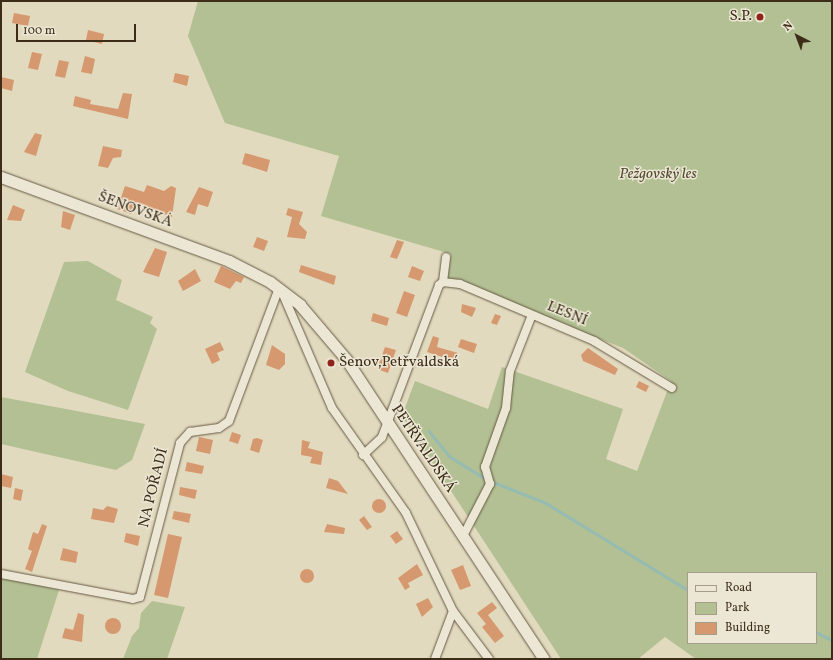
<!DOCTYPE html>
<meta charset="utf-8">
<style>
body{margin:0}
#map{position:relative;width:833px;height:660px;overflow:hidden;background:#e2dabf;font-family:Vollkorn,serif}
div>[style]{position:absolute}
.green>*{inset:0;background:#b2c093}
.stream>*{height:2.5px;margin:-1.25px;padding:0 1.25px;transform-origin:1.25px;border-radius:1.25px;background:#95bbb2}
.building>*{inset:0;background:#d6986e}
.round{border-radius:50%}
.roads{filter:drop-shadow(0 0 1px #665842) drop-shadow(0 0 1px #665842)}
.street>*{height:8px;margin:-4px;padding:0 4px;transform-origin:4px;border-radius:4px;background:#ece7d5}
.secondary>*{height:11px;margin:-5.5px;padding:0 5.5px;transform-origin:5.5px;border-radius:5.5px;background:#ece7d5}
.dots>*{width:11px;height:11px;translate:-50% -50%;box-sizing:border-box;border:2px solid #ece7d5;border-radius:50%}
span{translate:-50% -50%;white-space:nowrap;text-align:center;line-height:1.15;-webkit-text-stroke:3px #ece7d5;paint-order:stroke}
.poi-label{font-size:15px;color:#3d2d18}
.right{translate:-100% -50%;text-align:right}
.left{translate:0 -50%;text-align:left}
.park-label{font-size:15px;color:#544a31;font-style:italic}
.street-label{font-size:15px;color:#3d2d18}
.frame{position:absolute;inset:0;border:2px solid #3d2d18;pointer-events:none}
.legend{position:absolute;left:687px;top:572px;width:130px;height:72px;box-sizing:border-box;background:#ece7d5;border:1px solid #a69d89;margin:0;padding:5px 7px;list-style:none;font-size:12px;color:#3d2d18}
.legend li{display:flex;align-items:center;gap:8px;height:20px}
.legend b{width:20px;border:1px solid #a69d89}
.north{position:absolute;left:777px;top:16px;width:40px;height:40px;-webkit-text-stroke:3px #ece7d5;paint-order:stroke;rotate:318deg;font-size:11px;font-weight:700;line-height:16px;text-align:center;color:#3d2d18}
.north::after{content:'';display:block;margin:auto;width:14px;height:18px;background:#3d2d18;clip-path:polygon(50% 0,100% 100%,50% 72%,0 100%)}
.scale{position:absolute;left:16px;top:24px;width:120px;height:18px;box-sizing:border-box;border:2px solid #3d2d18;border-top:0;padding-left:5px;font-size:12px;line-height:14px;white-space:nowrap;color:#3d2d18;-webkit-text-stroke:3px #ece7d5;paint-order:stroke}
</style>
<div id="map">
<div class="green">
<div style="clip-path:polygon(evenodd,198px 1px,832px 1px,832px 659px,696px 659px,665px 637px,638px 659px,561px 659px,402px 416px,415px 381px,488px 409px,502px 367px,623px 409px,606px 459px,637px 471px,671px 381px,623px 348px,446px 278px,451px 254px,321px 216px,339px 156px,225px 123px,188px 36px,198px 1px,688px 573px,816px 573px,816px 643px,688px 643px,688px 573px)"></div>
<div style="clip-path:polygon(88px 261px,122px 280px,116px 300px,153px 317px,150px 323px,157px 329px,128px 410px,68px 391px,25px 372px,64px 262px)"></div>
<div style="clip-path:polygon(1px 397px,66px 409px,145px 424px,132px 460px,116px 470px,1px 444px)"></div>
<div style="clip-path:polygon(1px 575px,59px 590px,37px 659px,1px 659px)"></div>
<div style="clip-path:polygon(152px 601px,185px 607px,167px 659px,123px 659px,132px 636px,139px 628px,141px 613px)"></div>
</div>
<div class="stream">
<div style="left:429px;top:431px;width:32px;rotate:51deg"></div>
<div style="left:449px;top:456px;width:44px;rotate:31.9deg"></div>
<div style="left:491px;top:481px;width:59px;rotate:21.8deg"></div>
<div style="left:546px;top:503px;width:167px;rotate:31.5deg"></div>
<div style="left:816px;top:632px;width:18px;rotate:27deg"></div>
</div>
<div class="building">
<div style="clip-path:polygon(14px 13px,30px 16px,28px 26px,12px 23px)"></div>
<div style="clip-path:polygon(88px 30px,104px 34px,102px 44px,86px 40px)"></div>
<div style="clip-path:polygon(32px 52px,42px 54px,38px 70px,28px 68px)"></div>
<div style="clip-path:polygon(85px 56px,95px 59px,92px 74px,81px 72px)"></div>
<div style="clip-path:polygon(59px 60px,69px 62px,65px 78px,55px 76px)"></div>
<div style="clip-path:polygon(175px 73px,189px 76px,187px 86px,173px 82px)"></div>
<div style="clip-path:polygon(1px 77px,14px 80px,12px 91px,1px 88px)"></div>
<div style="clip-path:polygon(123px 93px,132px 94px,128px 119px,73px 106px,75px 96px,91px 100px,90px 104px,118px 109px)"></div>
<div style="clip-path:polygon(35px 133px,42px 135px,36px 156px,24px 152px)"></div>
<div style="clip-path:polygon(103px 146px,122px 150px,121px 157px,113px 158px,108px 168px,98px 166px)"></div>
<div style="clip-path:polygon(245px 153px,270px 160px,267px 172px,242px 164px)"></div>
<div style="clip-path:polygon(147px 185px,164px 191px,171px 186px,176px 188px,172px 217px,135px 203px,131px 214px,117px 209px,125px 186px,144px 192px)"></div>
<div style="clip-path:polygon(199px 187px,213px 192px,208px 207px,198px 204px,195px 215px,186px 212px)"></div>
<div style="clip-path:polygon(13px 205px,25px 210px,21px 221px,7px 220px)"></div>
<div style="clip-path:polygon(288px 208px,303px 212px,299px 224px,307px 232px,305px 239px,287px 237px,292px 217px,286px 215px)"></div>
<div style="clip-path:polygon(63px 211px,75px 215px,70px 230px,61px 227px)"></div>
<div style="clip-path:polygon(257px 237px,268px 241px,264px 251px,253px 247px)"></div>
<div style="clip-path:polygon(397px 240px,404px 242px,397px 259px,390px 257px)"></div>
<div style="clip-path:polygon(155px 248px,167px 252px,159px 277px,143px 272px)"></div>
<div style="clip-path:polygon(301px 265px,336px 276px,334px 285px,299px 272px)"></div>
<div style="clip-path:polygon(221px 266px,244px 277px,241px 283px,236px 281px,230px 289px,214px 282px)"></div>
<div style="clip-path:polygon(412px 266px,424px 271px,420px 281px,408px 277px)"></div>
<div style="clip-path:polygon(195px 269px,201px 281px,183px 291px,178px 281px)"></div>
<div style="clip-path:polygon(404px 291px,415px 295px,407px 317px,396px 313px)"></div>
<div style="clip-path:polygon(462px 304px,476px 308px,472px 317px,461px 312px)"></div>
<div style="clip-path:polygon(373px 313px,389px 318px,387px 326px,371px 321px)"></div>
<div style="clip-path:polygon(495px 314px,501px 316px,497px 325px,491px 323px)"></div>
<div style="clip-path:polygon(433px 336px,439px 338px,437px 347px,458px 353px,455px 361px,427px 352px)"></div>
<div style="clip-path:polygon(461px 339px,477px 344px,474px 353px,458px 347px)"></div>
<div style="clip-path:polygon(220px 342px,224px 350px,217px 353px,220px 360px,212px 364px,205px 349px)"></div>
<div style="clip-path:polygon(272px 345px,285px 354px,285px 364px,279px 370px,266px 365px)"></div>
<div style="clip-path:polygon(385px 347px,396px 350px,388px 373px,377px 369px)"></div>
<div style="clip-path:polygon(588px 348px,618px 369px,615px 375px,583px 361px,581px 355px)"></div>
<div style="clip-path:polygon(639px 381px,649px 386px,646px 392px,636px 387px)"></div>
<div style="clip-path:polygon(232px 432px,241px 435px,238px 444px,229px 441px)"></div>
<div style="clip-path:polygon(199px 437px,213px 440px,210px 454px,196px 451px)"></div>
<div style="clip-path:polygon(257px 438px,263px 440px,259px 453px,250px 450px,253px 439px)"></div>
<div style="clip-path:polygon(302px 440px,310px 442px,308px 448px,323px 452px,321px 465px,310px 463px,312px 457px,301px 455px)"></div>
<div style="clip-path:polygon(187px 462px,204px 466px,202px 474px,185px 471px)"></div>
<div style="clip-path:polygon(1px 474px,13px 477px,11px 488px,1px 486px)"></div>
<div style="clip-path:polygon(329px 478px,338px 481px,348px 494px,326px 488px)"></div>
<div style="clip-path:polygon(180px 487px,197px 490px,195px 499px,179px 495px)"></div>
<div style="clip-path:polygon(15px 488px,23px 490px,21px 501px,13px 499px)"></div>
<div class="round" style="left:372px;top:499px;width:14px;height:14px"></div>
<div style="clip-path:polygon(107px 506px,118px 509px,114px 523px,91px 519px,93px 508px,103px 510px)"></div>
<div style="clip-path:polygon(174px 511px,191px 514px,189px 523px,172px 519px)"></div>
<div style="clip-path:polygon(364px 516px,372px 527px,367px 530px,359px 520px)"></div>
<div style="clip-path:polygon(42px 524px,47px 526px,32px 572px,25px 569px,32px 551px,28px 549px,33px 532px,38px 534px)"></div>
<div style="clip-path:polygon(327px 524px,345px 528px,344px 534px,324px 532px)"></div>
<div style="clip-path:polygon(397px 531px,403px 539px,396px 544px,390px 536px)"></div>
<div style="clip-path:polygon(126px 533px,140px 536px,138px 546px,124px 542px)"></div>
<div style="clip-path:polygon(168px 534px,182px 537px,168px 598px,154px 595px)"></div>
<div style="clip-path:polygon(63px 548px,78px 552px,76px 563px,60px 560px)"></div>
<div style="clip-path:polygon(417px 564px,423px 575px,408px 583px,410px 587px,405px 590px,398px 578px)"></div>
<div style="clip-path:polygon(463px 565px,471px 586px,460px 590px,451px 570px)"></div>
<div class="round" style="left:300px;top:569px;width:14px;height:14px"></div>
<div style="clip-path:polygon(428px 598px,433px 607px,422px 617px,416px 604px)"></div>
<div style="clip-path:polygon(492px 602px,497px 608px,488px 615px,504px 636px,495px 643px,482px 627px,486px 624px,477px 613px)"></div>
<div style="clip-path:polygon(78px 613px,84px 615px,82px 642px,62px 638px,65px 628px,73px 630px)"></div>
<div class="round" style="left:105px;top:618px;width:16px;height:16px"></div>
</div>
<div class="roads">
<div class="street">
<div style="left:443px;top:282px;width:25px;rotate:-83deg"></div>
<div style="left:282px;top:292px;width:126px;rotate:66.7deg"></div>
<div style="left:332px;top:408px;width:128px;rotate:54.8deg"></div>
<div style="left:406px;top:513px;width:109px;rotate:64.4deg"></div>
<div style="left:453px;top:611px;width:60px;rotate:53.1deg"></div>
<div style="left:363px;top:455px;width:26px;rotate:-43deg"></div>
<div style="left:382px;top:437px;width:162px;rotate:-69.4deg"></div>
<div style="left:439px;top:285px;width:5px;rotate:-37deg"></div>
<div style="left:443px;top:282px;width:17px;rotate:7deg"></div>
<div style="left:460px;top:284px;width:146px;rotate:23deg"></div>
<div style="left:594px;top:341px;width:91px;rotate:31.1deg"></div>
<div style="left:463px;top:536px;width:59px;rotate:-62.6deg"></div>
<div style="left:490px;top:484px;width:18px;rotate:-106deg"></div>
<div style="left:485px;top:467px;width:63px;rotate:-70.4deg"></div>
<div style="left:506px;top:408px;width:37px;rotate:-84deg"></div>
<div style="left:510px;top:371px;width:60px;rotate:-68.6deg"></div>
<div style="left:1px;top:574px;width:134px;rotate:10.7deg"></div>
<div style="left:133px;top:599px;width:7px;rotate:-16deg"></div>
<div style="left:140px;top:597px;width:159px;rotate:-75.4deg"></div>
<div style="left:180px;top:443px;width:15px;rotate:-48deg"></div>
<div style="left:190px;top:432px;width:29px;rotate:-8deg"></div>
<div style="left:219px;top:428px;width:12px;rotate:-35deg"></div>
<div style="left:229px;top:421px;width:142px;rotate:-69.4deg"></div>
<div style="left:435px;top:659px;width:51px;rotate:-69.4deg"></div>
</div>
<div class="secondary">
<div style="left:1px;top:177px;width:243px;rotate:20.2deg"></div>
<div style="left:229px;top:261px;width:46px;rotate:27.1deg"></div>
<div style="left:270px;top:282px;width:38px;rotate:37deg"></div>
<div style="left:300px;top:305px;width:71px;rotate:49.6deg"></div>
<div style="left:346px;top:359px;width:359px;rotate:56.6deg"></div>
</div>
</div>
<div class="dots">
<div style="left:760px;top:17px;background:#8f2418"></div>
<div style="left:331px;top:363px;background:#8f2418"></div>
</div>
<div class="poi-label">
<span class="right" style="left:752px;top:17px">S.P.</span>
<span class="left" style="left:339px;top:363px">Šenov,Petřvaldská</span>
</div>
<div class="park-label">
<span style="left:658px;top:175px">Pežgovský les</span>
</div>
<div class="street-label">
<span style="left:135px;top:210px;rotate:20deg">ŠENOVSKÁ</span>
<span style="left:567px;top:314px;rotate:22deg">LESNÍ</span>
<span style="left:423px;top:449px;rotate:56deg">PETŘVALDSKÁ</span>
<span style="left:154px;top:488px;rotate:-76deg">NA POŘADÍ</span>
</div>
<div class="frame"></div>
<ul class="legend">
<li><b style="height:5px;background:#ece7d5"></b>Road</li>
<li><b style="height:11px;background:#b2c093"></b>Park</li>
<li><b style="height:11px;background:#d6986e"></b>Building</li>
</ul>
<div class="north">N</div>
<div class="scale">100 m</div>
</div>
